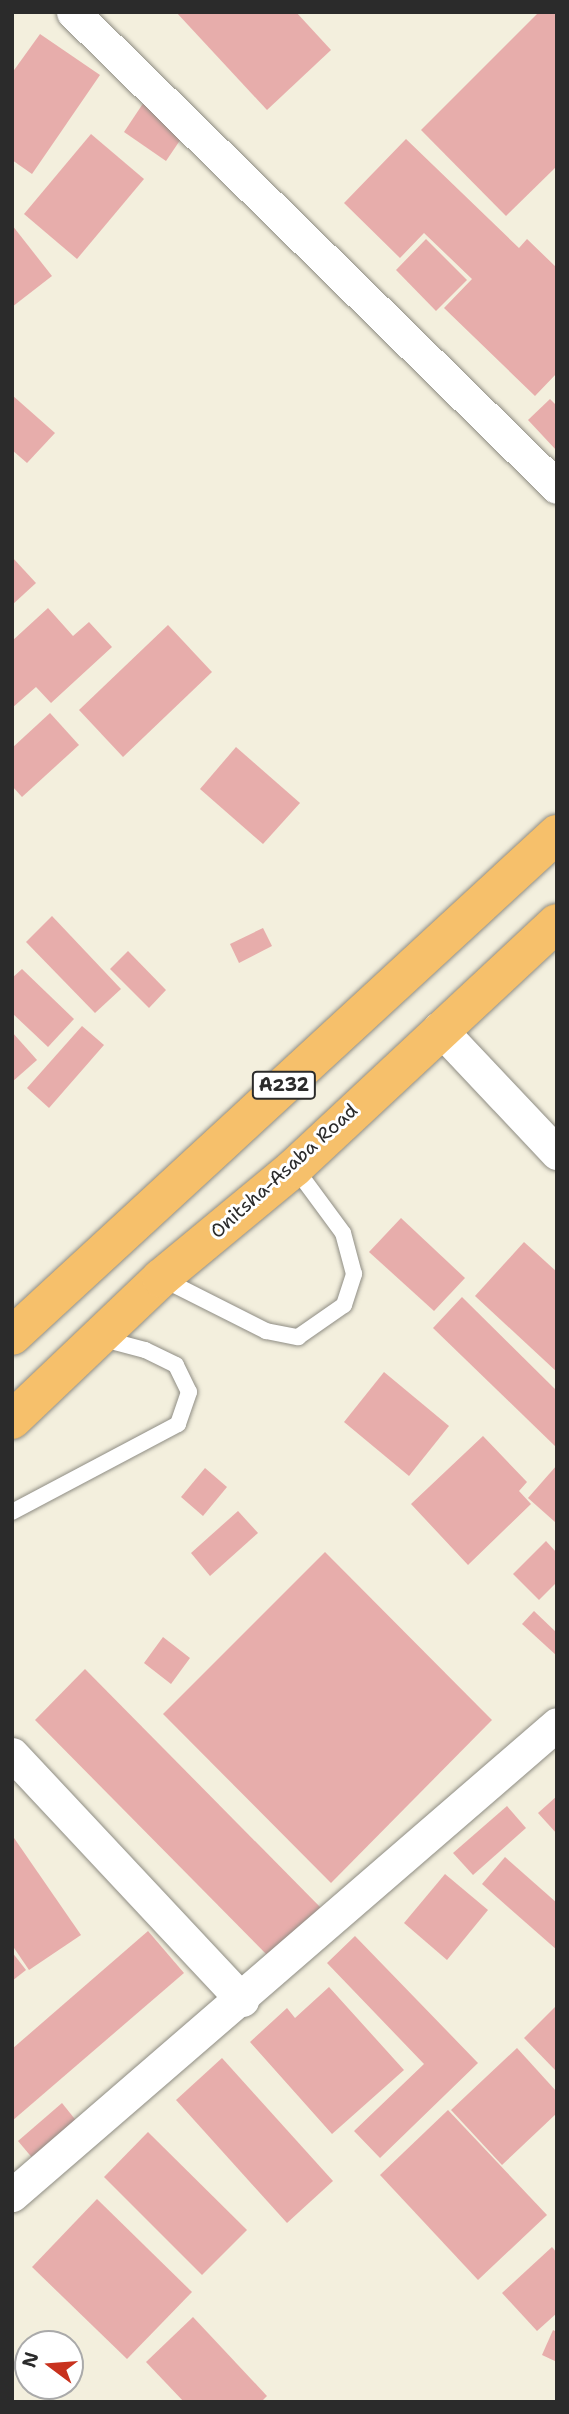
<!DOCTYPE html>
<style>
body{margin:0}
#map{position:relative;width:569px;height:2414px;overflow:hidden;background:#f3efdd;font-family:"Shantell Sans",sans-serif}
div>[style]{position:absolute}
.building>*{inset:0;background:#e7adab}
.roads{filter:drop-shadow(0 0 2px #8f8d84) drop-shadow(0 0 2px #8f8d84)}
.lane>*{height:16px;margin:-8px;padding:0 8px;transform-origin:8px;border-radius:8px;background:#fff}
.street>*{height:33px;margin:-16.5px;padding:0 16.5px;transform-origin:16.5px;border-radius:16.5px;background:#fff}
.highway>*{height:38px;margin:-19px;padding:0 19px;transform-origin:19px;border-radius:19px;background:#f6c06b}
span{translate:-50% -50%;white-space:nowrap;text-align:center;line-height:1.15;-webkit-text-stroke:6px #fff;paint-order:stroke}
.shield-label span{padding:2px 5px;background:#fff;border:2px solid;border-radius:5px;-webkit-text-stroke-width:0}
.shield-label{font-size:18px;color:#2b2b2b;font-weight:700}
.street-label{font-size:19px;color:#2b2b2b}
.frame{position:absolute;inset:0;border:14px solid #2b2b2b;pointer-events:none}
.north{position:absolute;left:14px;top:2330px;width:70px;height:70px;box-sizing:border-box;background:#fff;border:2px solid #aaa;border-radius:50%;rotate:286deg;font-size:19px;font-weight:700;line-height:28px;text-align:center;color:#2b2b2b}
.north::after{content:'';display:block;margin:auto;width:24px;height:32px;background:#c8321e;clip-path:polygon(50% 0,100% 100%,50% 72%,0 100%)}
</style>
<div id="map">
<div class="building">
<div style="clip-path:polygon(176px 12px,296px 12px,331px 50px,267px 110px)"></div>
<div style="clip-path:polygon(539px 12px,557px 12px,557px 166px,506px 216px,421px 130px)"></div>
<div style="clip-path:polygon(40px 34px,100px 75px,32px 174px,12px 160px,12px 73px)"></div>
<div style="clip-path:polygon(144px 102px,187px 130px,166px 161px,124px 132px)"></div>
<div style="clip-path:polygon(91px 134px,144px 179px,77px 259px,24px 214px)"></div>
<div style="clip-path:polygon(406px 139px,519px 248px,527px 239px,557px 268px,557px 373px,535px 396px,444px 308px,472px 279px,424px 233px,400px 258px,344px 203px)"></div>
<div style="clip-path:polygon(12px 225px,52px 276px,12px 307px)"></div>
<div style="clip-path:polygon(426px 239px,467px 280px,436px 311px,396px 270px)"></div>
<div style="clip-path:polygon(12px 395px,55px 433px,27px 463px,12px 450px)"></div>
<div style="clip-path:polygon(550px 399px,557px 406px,557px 451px,528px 420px)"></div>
<div style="clip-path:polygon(12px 557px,36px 583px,12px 605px)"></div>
<div style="clip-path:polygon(48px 608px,73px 636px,89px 622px,112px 647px,51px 703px,36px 687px,12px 708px,12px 641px)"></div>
<div style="clip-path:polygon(168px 625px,212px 672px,123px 757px,79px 710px)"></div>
<div style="clip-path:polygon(50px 713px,79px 745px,22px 797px,12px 786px,12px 748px)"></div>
<div style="clip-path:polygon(236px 747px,300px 803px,263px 844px,200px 789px)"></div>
<div style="clip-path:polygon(52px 916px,121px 989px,95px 1013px,26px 942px)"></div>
<div style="clip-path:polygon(263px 928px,272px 946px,239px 963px,230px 944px)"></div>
<div style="clip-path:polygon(128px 951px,166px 990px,149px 1008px,110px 969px)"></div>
<div style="clip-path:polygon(22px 969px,74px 1019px,48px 1047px,12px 1013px,12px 978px)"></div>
<div style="clip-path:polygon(82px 1026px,104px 1045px,49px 1108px,27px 1088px)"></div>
<div style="clip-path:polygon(12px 1032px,37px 1060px,12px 1082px)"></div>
<div style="clip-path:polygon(401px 1218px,465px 1278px,434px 1311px,369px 1252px)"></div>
<div style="clip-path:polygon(524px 1242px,557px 1272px,557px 1372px,475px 1296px)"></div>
<div style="clip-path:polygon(462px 1297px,557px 1391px,557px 1448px,433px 1328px)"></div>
<div style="clip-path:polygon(384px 1372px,449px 1426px,409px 1476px,344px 1422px)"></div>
<div style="clip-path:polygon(483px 1436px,527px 1482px,519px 1491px,531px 1504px,468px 1565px,411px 1504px)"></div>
<div style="clip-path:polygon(557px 1465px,557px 1520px,555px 1522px,528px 1498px)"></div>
<div style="clip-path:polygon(205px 1468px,227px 1487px,203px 1516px,181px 1497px)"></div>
<div style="clip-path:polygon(238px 1511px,258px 1533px,210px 1576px,191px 1553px)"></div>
<div style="clip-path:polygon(546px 1541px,557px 1553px,557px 1582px,539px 1600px,513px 1574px)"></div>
<div style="clip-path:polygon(325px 1552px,492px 1720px,331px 1883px,163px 1714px)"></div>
<div style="clip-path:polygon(534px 1611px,557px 1633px,557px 1656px,522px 1624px)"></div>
<div style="clip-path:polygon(163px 1637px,190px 1658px,171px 1684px,144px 1663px)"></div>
<div style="clip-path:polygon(85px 1669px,324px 1911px,274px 1962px,35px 1720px)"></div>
<div style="clip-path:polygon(557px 1796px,557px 1834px,538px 1813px)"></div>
<div style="clip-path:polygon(507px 1806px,526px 1828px,473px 1875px,453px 1853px)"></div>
<div style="clip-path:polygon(12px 1835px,81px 1935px,29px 1970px,12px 1945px)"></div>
<div style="clip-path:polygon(505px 1857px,557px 1903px,557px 1950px,482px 1884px)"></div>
<div style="clip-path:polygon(445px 1874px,488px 1910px,447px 1960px,404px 1923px)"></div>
<div style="clip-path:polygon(148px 1931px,184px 1973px,12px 2121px,12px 2049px)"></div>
<div style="clip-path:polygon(355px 1936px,478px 2063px,380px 2158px,354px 2131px,424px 2064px,327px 1963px)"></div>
<div style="clip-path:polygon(12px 1952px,26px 1970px,12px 1981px)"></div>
<div style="clip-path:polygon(329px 1987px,404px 2070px,332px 2134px,250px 2042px,287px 2008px,295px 2018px)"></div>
<div style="clip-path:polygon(557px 2005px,557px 2072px,524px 2038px)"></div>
<div style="clip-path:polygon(517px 2048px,557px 2092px,557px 2113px,502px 2165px,451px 2110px)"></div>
<div style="clip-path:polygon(222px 2058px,333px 2181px,287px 2223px,176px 2100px)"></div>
<div style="clip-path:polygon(62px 2103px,78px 2123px,34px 2160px,18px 2141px)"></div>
<div style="clip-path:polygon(448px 2110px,547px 2215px,478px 2280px,380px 2175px)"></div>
<div style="clip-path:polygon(148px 2132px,247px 2230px,202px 2275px,104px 2177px)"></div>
<div style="clip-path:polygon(97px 2199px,192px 2292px,127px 2359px,32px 2267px)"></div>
<div style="clip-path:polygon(552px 2247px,557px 2253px,557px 2313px,537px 2331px,502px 2293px)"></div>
<div style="clip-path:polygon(193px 2317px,267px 2396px,261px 2402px,184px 2402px,146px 2362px)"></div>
<div style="clip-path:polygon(553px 2330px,557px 2332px,557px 2362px,542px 2355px)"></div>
</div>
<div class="roads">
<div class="lane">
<div style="left:161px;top:1278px;width:118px;rotate:26.8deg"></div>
<div style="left:266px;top:1331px;width:33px;rotate:11deg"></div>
<div style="left:298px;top:1337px;width:56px;rotate:-34.8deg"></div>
<div style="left:344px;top:1305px;width:33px;rotate:-72deg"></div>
<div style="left:354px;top:1274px;width:42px;rotate:-105deg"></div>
<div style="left:343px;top:1233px;width:81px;rotate:-126.4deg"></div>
<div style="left:12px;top:1512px;width:188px;rotate:-27.9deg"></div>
<div style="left:178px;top:1424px;width:34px;rotate:-71deg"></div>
<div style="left:189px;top:1392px;width:30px;rotate:-116deg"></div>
<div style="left:176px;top:1365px;width:34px;rotate:-154deg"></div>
<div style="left:145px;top:1350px;width:47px;rotate:-165.1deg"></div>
</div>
<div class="street">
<div style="left:73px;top:12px;width:678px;rotate:44.46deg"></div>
<div style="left:439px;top:1028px;width:172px;rotate:46.7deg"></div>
<div style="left:12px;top:1754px;width:337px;rotate:46.9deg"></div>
<div style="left:12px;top:2195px;width:720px;rotate:-40.83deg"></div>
</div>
<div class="highway">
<div style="left:12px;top:1336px;width:741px;rotate:-42.65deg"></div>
<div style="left:12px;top:1420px;width:206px;rotate:-43.6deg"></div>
<div style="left:161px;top:1278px;width:173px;rotate:-39.6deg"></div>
<div style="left:294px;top:1168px;width:359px;rotate:-43deg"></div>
</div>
</div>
<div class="shield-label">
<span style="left:284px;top:1085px">A232</span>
</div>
<div class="street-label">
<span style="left:284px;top:1171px;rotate:-42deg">Onitsha-Asaba Road</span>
</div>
<div class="frame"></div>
<div class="north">N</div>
</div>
